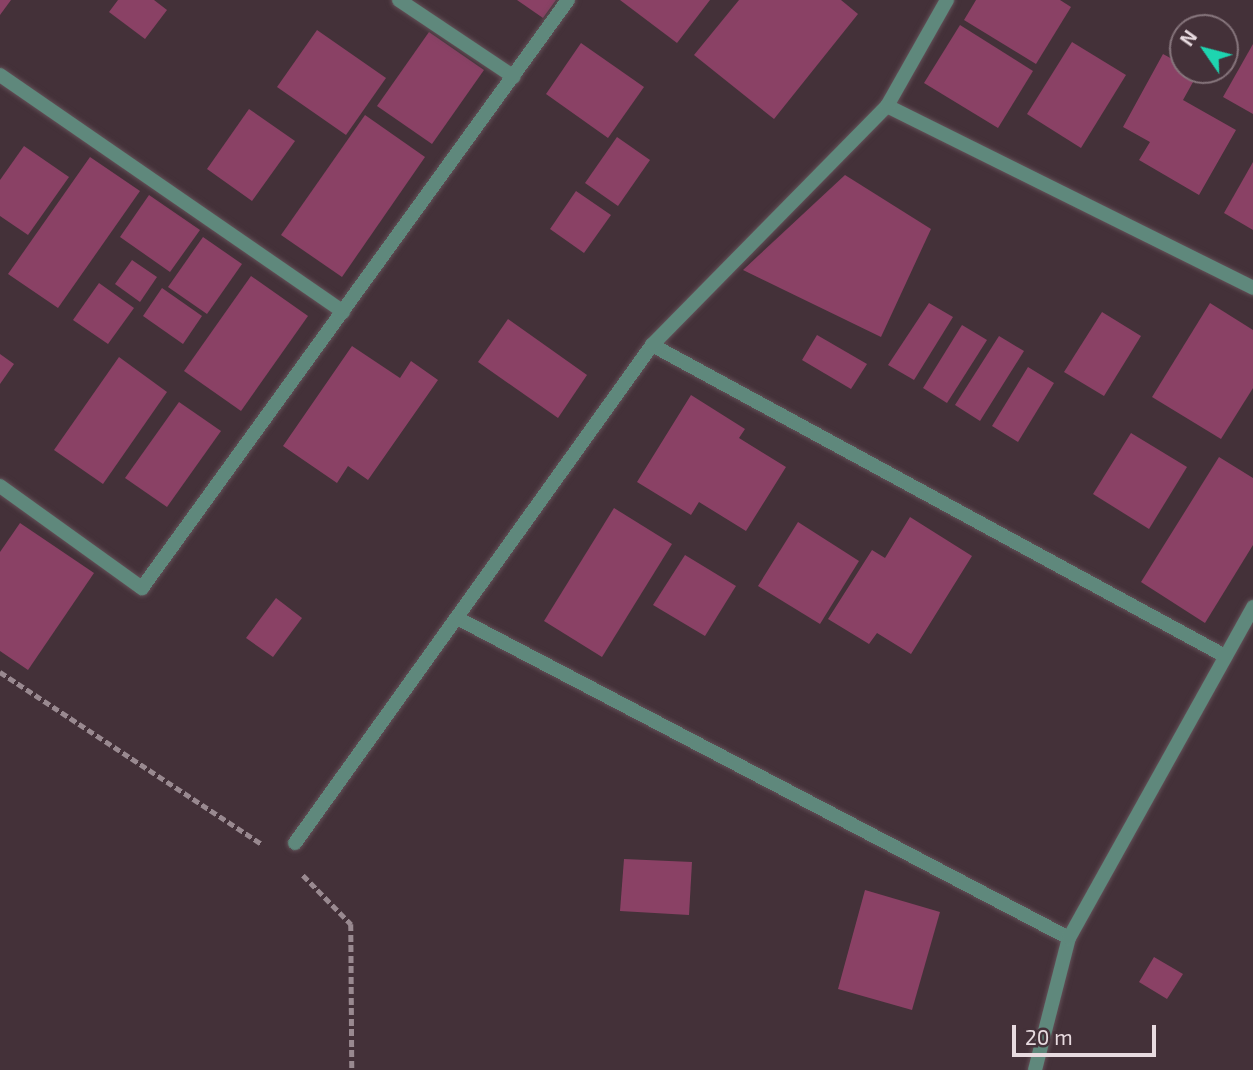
<!DOCTYPE html>
<style>
body{margin:0}
#map{position:relative;width:1253px;height:1070px;overflow:hidden;background:#443139;font-family:"Exo 2",sans-serif}
div>[style]{position:absolute}
.building>*{inset:0;background:#8a4165}
.path>*{height:4.5px;margin-top:-2.25px;transform-origin:0;background:repeating-linear-gradient(90deg,#998990 0 7px,transparent 0 10.5px)}
.roads{filter:drop-shadow(0 0 2px #625057) drop-shadow(0 0 2px #625057)}
.minor>*{height:14px;margin:-7px;padding:0 7px;transform-origin:7px;border-radius:7px;background:#5f887c}
span{translate:-50% -50%;white-space:nowrap;text-align:center;line-height:1.15;-webkit-text-stroke:5px #443139;paint-order:stroke}
.north{position:absolute;left:1169px;top:14px;width:70px;height:70px;box-sizing:border-box;background:#443139;border:2px solid #86757c;border-radius:50%;rotate:305deg;font-size:19px;font-weight:700;line-height:28px;text-align:center;color:#e8dbe0}
.north::after{content:'';display:block;margin:auto;width:24px;height:32px;background:#1ed5b0;clip-path:polygon(50% 0,100% 100%,50% 72%,0 100%)}
.scale{position:absolute;left:1012px;top:1025px;width:144px;height:32px;box-sizing:border-box;border:4px solid #e8dbe0;border-top:0;padding-left:9px;font-size:21px;line-height:24px;white-space:nowrap;color:#e8dbe0;-webkit-text-stroke:5px #443139;paint-order:stroke}
</style>
<div id="map">
<div class="building">
<div style="clip-path:polygon(0 0,11px 0,0 15px)"></div>
<div style="clip-path:polygon(118px 0,154px 0,167px 10px,145px 39px,109px 12px)"></div>
<div style="clip-path:polygon(517px 0,556px 0,543px 18px)"></div>
<div style="clip-path:polygon(620px 0,710px 0,677px 43px)"></div>
<div style="clip-path:polygon(739px 0,841px 0,858px 14px,774px 119px,694px 55px)"></div>
<div style="clip-path:polygon(976px 0,1060px 0,1071px 7px,1036px 64px,964px 20px)"></div>
<div style="clip-path:polygon(960px 25px,1033px 71px,998px 128px,924px 83px)"></div>
<div style="clip-path:polygon(317px 30px,386px 78px,346px 135px,277px 87px)"></div>
<div style="clip-path:polygon(429px 32px,484px 70px,432px 144px,377px 106px)"></div>
<div style="clip-path:polygon(1072px 42px,1126px 75px,1081px 148px,1027px 114px)"></div>
<div style="clip-path:polygon(581px 43px,644px 87px,608px 138px,546px 94px)"></div>
<div style="clip-path:polygon(1253px 44px,1253px 114px,1223px 97px)"></div>
<div style="clip-path:polygon(1163px 54px,1198px 73px,1183px 100px,1236px 130px,1199px 195px,1139px 160px,1150px 142px,1123px 127px)"></div>
<div style="clip-path:polygon(249px 109px,295px 141px,252px 201px,207px 169px)"></div>
<div style="clip-path:polygon(365px 115px,425px 157px,342px 277px,281px 235px)"></div>
<div style="clip-path:polygon(617px 137px,650px 160px,618px 206px,585px 183px)"></div>
<div style="clip-path:polygon(24px 146px,69px 177px,28px 235px,0 216px,0 180px)"></div>
<div style="clip-path:polygon(90px 157px,140px 191px,58px 308px,8px 274px)"></div>
<div style="clip-path:polygon(1253px 162px,1253px 230px,1224px 213px)"></div>
<div style="clip-path:polygon(845px 175px,931px 229px,881px 337px,743px 270px)"></div>
<div style="clip-path:polygon(576px 191px,611px 215px,584px 253px,550px 229px)"></div>
<div style="clip-path:polygon(149px 195px,200px 230px,170px 272px,120px 237px)"></div>
<div style="clip-path:polygon(203px 237px,242px 264px,207px 314px,168px 287px)"></div>
<div style="clip-path:polygon(132px 260px,157px 277px,140px 302px,115px 284px)"></div>
<div style="clip-path:polygon(251px 276px,308px 316px,241px 411px,184px 371px)"></div>
<div style="clip-path:polygon(99px 283px,134px 308px,108px 344px,73px 320px)"></div>
<div style="clip-path:polygon(162px 288px,202px 316px,183px 344px,143px 316px)"></div>
<div style="clip-path:polygon(929px 303px,953px 317px,914px 380px,888px 365px)"></div>
<div style="clip-path:polygon(1210px 303px,1253px 330px,1253px 388px,1221px 439px,1152px 397px)"></div>
<div style="clip-path:polygon(1102px 312px,1141px 336px,1104px 396px,1064px 372px)"></div>
<div style="clip-path:polygon(508px 319px,587px 375px,558px 418px,478px 362px)"></div>
<div style="clip-path:polygon(962px 325px,987px 340px,947px 403px,923px 388px)"></div>
<div style="clip-path:polygon(817px 335px,867px 364px,851px 389px,802px 360px)"></div>
<div style="clip-path:polygon(999px 336px,1024px 351px,980px 421px,955px 405px)"></div>
<div style="clip-path:polygon(352px 346px,400px 378px,411px 361px,438px 380px,368px 480px,348px 466px,337px 483px,283px 446px)"></div>
<div style="clip-path:polygon(0 354px,14px 364px,0 384px)"></div>
<div style="clip-path:polygon(119px 357px,167px 392px,103px 484px,54px 450px)"></div>
<div style="clip-path:polygon(1028px 367px,1054px 383px,1018px 442px,992px 426px)"></div>
<div style="clip-path:polygon(691px 395px,745px 429px,739px 438px,786px 467px,746px 531px,699px 502px,691px 515px,637px 482px)"></div>
<div style="clip-path:polygon(179px 402px,221px 431px,167px 507px,125px 478px)"></div>
<div style="clip-path:polygon(1131px 433px,1187px 467px,1149px 529px,1093px 494px)"></div>
<div style="clip-path:polygon(1219px 457px,1253px 478px,1253px 545px,1205px 623px,1141px 582px)"></div>
<div style="clip-path:polygon(614px 508px,672px 544px,602px 657px,544px 621px)"></div>
<div style="clip-path:polygon(910px 517px,972px 556px,911px 654px,877px 633px,869px 644px,828px 619px,872px 550px,885px 558px)"></div>
<div style="clip-path:polygon(798px 522px,859px 561px,820px 624px,758px 586px)"></div>
<div style="clip-path:polygon(20px 523px,94px 573px,28px 670px,0 651px,0 552px)"></div>
<div style="clip-path:polygon(685px 555px,736px 586px,705px 636px,653px 605px)"></div>
<div style="clip-path:polygon(276px 598px,302px 618px,273px 657px,246px 638px)"></div>
<div style="clip-path:polygon(624px 859px,692px 862px,689px 915px,620px 911px)"></div>
<div style="clip-path:polygon(865px 890px,940px 912px,912px 1010px,838px 989px)"></div>
<div style="clip-path:polygon(1154px 957px,1183px 974px,1167px 999px,1139px 982px)"></div>
</div>
<div class="path">
<div style="left:0;top:672px;width:313px;rotate:33.3deg"></div>
<div style="left:303px;top:875px;width:69px;rotate:45.6deg"></div>
<div style="left:351px;top:924px;width:146px;rotate:89.6deg"></div>
</div>
<div class="roads">
<div class="minor">
<div style="left:399px;top:0;width:138px;rotate:33.8deg"></div>
<div style="left:0;top:75px;width:417px;rotate:34.6deg"></div>
<div style="left:887px;top:106px;width:409px;rotate:26.4deg"></div>
<div style="left:652px;top:345px;width:652px;rotate:28.49deg"></div>
<div style="left:0;top:486px;width:175px;rotate:35.7deg"></div>
<div style="left:142px;top:588px;width:726px;rotate:-54.08deg"></div>
<div style="left:459px;top:619px;width:688px;rotate:27.61deg"></div>
<div style="left:295px;top:843px;width:613px;rotate:-54.36deg"></div>
<div style="left:652px;top:345px;width:335px;rotate:-45.5deg"></div>
<div style="left:887px;top:106px;width:122px;rotate:-60.5deg"></div>
<div style="left:1035px;top:1070px;width:136px;rotate:-75.6deg"></div>
<div style="left:1069px;top:938px;width:379px;rotate:-60.9deg"></div>
</div>
</div>
<div class="north">N</div>
<div class="scale">20 m</div>
</div>
